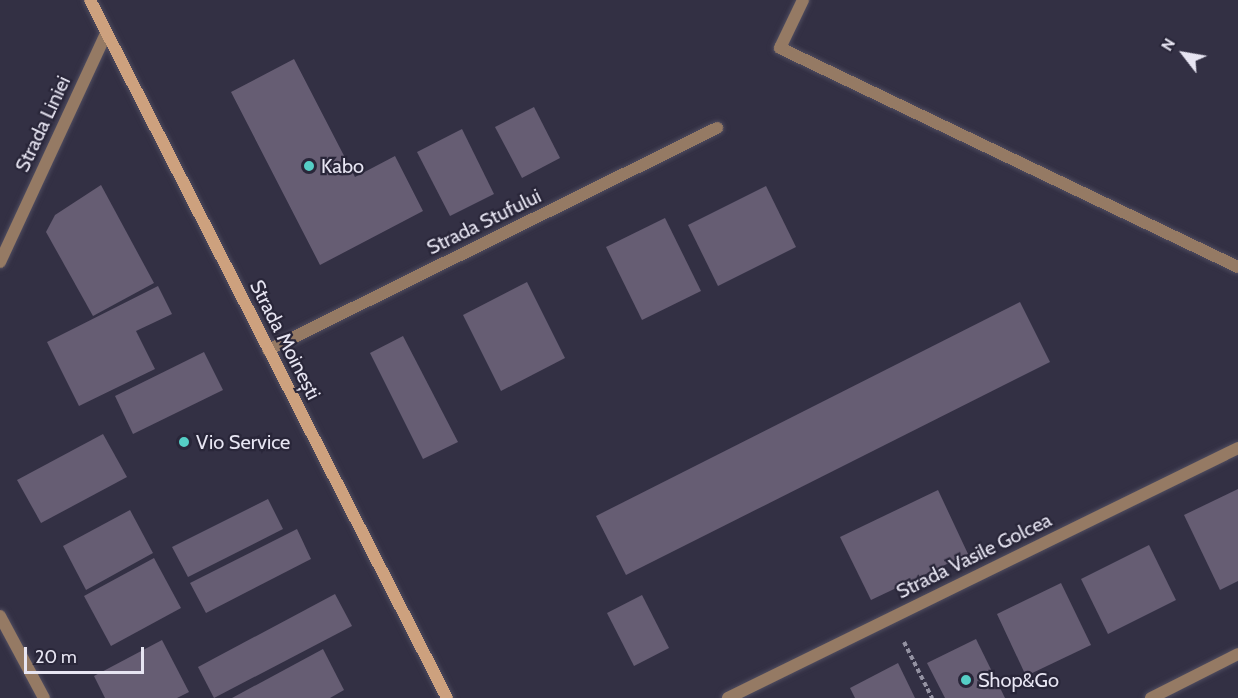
<!DOCTYPE html>
<meta charset="utf-8">
<style>
body{margin:0}
#map{position:relative;width:1238px;height:698px;overflow:hidden;background:#333044;font-family:Cabin,sans-serif}
div>[style]{position:absolute}
.building>*{inset:0;background:#665d73}
.path>*{height:4px;margin-top:-2px;transform-origin:0;background:repeating-linear-gradient(90deg,#9492a2 0 4.5px,transparent 0 7.5px)}
.roads{filter:drop-shadow(0 0 2px #504d60) drop-shadow(0 0 2px #504d60)}
.lane>*{height:12px;margin:-6px;padding:0 6px;transform-origin:6px;border-radius:6px;background:#957a64}
.street>*{height:12px;margin:-6px;padding:0 6px;transform-origin:6px;border-radius:6px;background:#957a64}
.secondary>*{height:12px;margin:-6px;padding:0 6px;transform-origin:6px;border-radius:6px;background:#cda17e}
.dots>*{width:16px;height:16px;translate:-50% -50%;box-sizing:border-box;border:3px solid #292639;border-radius:50%}
span{translate:-50% -50%;white-space:nowrap;text-align:center;line-height:1.15;-webkit-text-stroke:4.5px #292639;paint-order:stroke}
.street-label{font-size:20px;color:#e7e5f2}
.poi-label{font-size:20px;color:#e7e5f2}
.left{translate:0 -50%;text-align:left}
.north{position:absolute;left:1154px;top:24px;width:60px;height:60px;-webkit-text-stroke:4px #292639;paint-order:stroke;rotate:301deg;font-size:16px;font-weight:700;line-height:24px;text-align:center;color:#e7e5f2}
.north::after{content:'';display:block;margin:auto;width:21px;height:27px;background:#e7e5f2;clip-path:polygon(50% 0,100% 100%,50% 72%,0 100%)}
.scale{position:absolute;left:24px;top:647px;width:120px;height:27px;box-sizing:border-box;border:3px solid #e7e5f2;border-top:0;padding-left:8px;font-size:18px;line-height:21px;white-space:nowrap;color:#e7e5f2;-webkit-text-stroke:4px #292639;paint-order:stroke}
</style>
<div id="map">
<div class="building">
<div style="clip-path:polygon(294px 59px,355px 177px,395px 156px,423px 211px,320px 265px,231px 92px)"></div>
<div style="clip-path:polygon(534px 107px,560px 158px,522px 178px,495px 127px)"></div>
<div style="clip-path:polygon(462px 129px,494px 194px,450px 216px,417px 152px)"></div>
<div style="clip-path:polygon(101px 185px,154px 283px,93px 316px,46px 232px,55px 215px)"></div>
<div style="clip-path:polygon(766px 186px,796px 247px,718px 286px,688px 225px)"></div>
<div style="clip-path:polygon(665px 218px,701px 291px,642px 320px,606px 247px)"></div>
<div style="clip-path:polygon(527px 282px,565px 358px,501px 391px,463px 315px)"></div>
<div style="clip-path:polygon(158px 286px,172px 314px,136px 331px,155px 369px,79px 406px,47px 342px)"></div>
<div style="clip-path:polygon(1020px 302px,1050px 362px,626px 575px,596px 516px)"></div>
<div style="clip-path:polygon(403px 336px,458px 442px,423px 459px,370px 353px)"></div>
<div style="clip-path:polygon(204px 352px,223px 390px,133px 434px,115px 396px)"></div>
<div style="clip-path:polygon(103px 434px,127px 477px,41px 523px,17px 480px)"></div>
<div style="clip-path:polygon(1238px 489px,1238px 581px,1220px 590px,1184px 515px)"></div>
<div style="clip-path:polygon(938px 490px,968px 554px,871px 600px,840px 537px)"></div>
<div style="clip-path:polygon(268px 499px,283px 529px,188px 577px,172px 547px)"></div>
<div style="clip-path:polygon(130px 510px,153px 553px,86px 590px,63px 546px)"></div>
<div style="clip-path:polygon(297px 529px,311px 559px,206px 613px,190px 583px)"></div>
<div style="clip-path:polygon(1149px 545px,1176px 600px,1108px 634px,1081px 579px)"></div>
<div style="clip-path:polygon(154px 558px,181px 608px,111px 646px,84px 596px)"></div>
<div style="clip-path:polygon(1061px 583px,1091px 645px,1026px 676px,997px 614px)"></div>
<div style="clip-path:polygon(335px 594px,352px 626px,214px 698px,198px 667px)"></div>
<div style="clip-path:polygon(642px 595px,669px 648px,634px 666px,607px 613px)"></div>
<div style="clip-path:polygon(976px 639px,1005px 698px,945px 698px,927px 663px)"></div>
<div style="clip-path:polygon(162px 640px,189px 692px,177px 698px,105px 698px,94px 676px)"></div>
<div style="clip-path:polygon(323px 649px,344px 690px,330px 698px,232px 698px)"></div>
<div style="clip-path:polygon(898px 663px,915px 698px,855px 698px,850px 688px)"></div>
</div>
<div class="path">
<div style="left:904px;top:642px;width:63px;rotate:63.4deg"></div>
</div>
<div class="roads">
<div class="lane">
<div style="left:803px;top:0;width:53px;rotate:115.6deg"></div>
<div style="left:780px;top:48px;width:508px;rotate:25.56deg"></div>
</div>
<div class="street">
<div style="left:0;top:262px;width:251px;rotate:-65.1deg"></div>
<div style="left:268px;top:350px;width:501px;rotate:-26.31deg"></div>
<div style="left:0;top:616px;width:93px;rotate:61.8deg"></div>
<div style="left:728px;top:698px;width:568px;rotate:-26.11deg"></div>
<div style="left:1151px;top:698px;width:97px;rotate:-26.8deg"></div>
</div>
<div class="secondary">
<div style="left:90px;top:0;width:784px;rotate:62.91deg"></div>
</div>
</div>
<div class="dots">
<div style="left:309px;top:166px;background:#55cec6"></div>
<div style="left:184px;top:442px;background:#55cec6"></div>
<div style="left:966px;top:680px;background:#55cec6"></div>
</div>
<div class="street-label">
<span style="left:43px;top:124px;rotate:-65deg">Strada Liniei</span>
<span style="left:484px;top:222px;rotate:-26deg">Strada Stufului</span>
<span style="left:285px;top:340px;rotate:63deg">Strada Moinești</span>
<span style="left:974px;top:556px;rotate:-26deg">Strada Vasile Golcea</span>
</div>
<div class="poi-label">
<span class="left" style="left:321px;top:166px">Kabo</span>
<span class="left" style="left:196px;top:442px">Vio Service</span>
<span class="left" style="left:978px;top:680px">Shop&amp;Go</span>
</div>
<div class="north">N</div>
<div class="scale">20 m</div>
</div>
